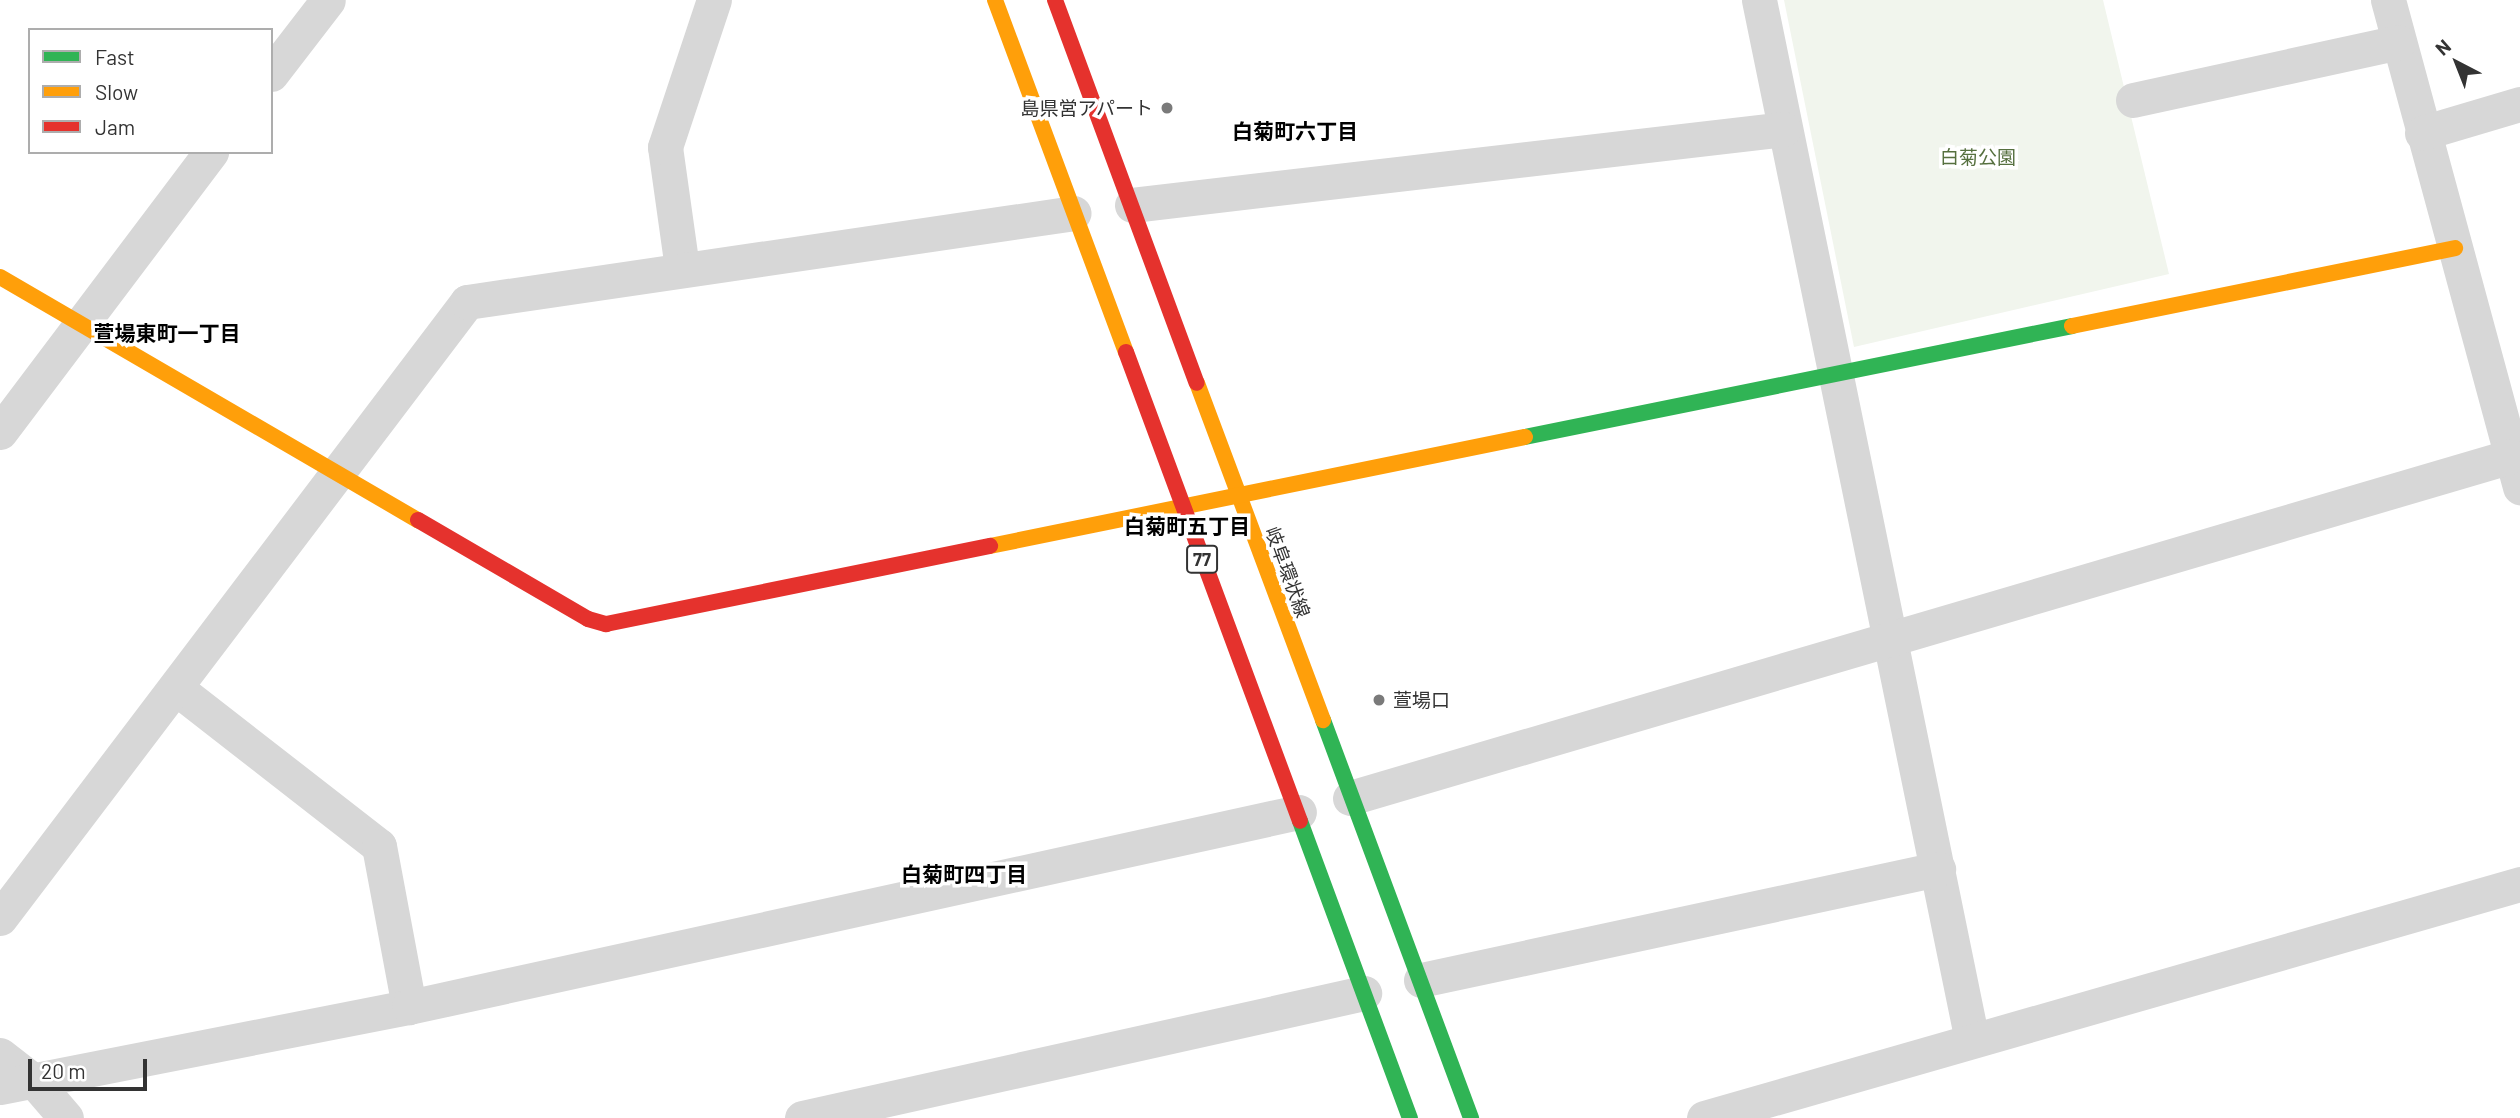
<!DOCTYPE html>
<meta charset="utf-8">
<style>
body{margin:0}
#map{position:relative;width:2520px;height:1118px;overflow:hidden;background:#fff;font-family:Barlow,"Noto Sans JP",sans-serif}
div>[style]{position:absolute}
.green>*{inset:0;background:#f1f5ed}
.street>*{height:35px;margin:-17.5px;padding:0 17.5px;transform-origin:17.5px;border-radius:17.5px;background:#d7d7d7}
.fast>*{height:16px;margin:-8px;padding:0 8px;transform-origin:8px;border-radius:8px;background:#30b455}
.slow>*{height:16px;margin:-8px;padding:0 8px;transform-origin:8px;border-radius:8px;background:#ff9f0a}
.jam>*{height:16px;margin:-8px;padding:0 8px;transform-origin:8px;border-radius:8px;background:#e5322d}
.dots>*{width:19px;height:19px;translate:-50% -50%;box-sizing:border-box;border:4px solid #fff;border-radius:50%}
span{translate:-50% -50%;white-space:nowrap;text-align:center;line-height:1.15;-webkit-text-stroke:7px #fff;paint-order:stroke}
.shield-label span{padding:2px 5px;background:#fff;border:2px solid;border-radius:5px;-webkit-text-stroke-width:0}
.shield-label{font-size:18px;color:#333;font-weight:700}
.poi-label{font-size:19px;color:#333}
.right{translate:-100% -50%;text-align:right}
.left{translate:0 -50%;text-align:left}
.park-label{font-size:19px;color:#56703f}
.street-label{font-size:19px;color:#333}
.neighbourhood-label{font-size:21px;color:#000;font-weight:700}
.legend{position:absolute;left:28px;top:28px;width:245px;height:126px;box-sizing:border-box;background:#fff;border:2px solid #adadad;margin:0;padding:9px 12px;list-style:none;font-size:21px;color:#333}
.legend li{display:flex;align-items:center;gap:14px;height:35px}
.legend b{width:35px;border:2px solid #adadad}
.north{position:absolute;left:2422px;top:28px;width:70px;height:70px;-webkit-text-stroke:5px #fff;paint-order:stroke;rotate:318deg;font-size:19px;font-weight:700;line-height:28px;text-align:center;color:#333}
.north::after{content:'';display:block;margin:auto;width:24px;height:32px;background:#333;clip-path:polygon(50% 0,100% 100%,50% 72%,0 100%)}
.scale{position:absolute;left:28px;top:1059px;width:119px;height:32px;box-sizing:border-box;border:4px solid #333;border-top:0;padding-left:9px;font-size:21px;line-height:24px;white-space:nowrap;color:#333;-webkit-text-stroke:5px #fff;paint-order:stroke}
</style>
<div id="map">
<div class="green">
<div style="clip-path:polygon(1784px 0,2103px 0,2169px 274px,1854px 347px)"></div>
</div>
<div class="street">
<div style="left:1759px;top:0;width:1062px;rotate:78.43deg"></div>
<div style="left:2388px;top:0;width:505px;rotate:74.83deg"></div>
<div style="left:271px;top:74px;width:93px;rotate:-52.4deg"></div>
<div style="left:2133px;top:100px;width:272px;rotate:-12.3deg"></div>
<div style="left:2422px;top:133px;width:102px;rotate:-16.5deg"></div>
<div style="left:1132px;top:205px;width:656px;rotate:-6.65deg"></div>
<div style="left:682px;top:268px;width:122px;rotate:-98deg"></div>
<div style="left:665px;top:147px;width:155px;rotate:-71.6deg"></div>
<div style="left:0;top:432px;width:351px;rotate:-53deg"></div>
<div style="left:176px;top:688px;width:257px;rotate:37.9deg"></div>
<div style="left:379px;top:846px;width:164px;rotate:79.4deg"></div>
<div style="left:1350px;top:798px;width:1210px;rotate:-16.41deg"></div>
<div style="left:0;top:918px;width:773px;rotate:-52.83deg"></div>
<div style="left:467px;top:302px;width:613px;rotate:-8.34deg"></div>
<div style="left:1421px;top:980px;width:529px;rotate:-12.12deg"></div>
<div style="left:0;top:1055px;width:46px;rotate:37.9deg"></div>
<div style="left:36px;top:1083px;width:46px;rotate:49.4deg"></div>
<div style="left:0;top:1087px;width:417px;rotate:-11.1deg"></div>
<div style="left:409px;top:1007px;width:911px;rotate:-12.36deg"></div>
<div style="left:802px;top:1118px;width:576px;rotate:-12.54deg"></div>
<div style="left:1704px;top:1118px;width:849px;rotate:-16deg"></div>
</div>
<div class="fast">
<div style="left:1525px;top:437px;width:558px;rotate:-11.47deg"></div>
<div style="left:1323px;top:720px;width:425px;rotate:69.6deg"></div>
<div style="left:1300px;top:821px;width:317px;rotate:69.7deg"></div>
</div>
<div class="slow">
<div style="left:995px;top:0;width:376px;rotate:69.6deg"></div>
<div style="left:0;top:277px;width:484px;rotate:30.2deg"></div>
<div style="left:2072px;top:326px;width:391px;rotate:-11.5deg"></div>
<div style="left:1197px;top:383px;width:360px;rotate:69.5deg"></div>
<div style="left:990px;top:546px;width:546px;rotate:-11.52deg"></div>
</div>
<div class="jam">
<div style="left:1055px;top:0;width:408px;rotate:69.7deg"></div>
<div style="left:1126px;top:352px;width:500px;rotate:69.65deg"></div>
<div style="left:418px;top:520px;width:197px;rotate:30.2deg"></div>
<div style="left:588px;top:619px;width:19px;rotate:16deg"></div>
<div style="left:606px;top:624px;width:392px;rotate:-11.5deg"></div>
</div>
<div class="dots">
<div style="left:1167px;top:108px;background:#7a7a7a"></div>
<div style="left:1379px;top:700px;background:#7a7a7a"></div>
</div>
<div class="shield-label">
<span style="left:1202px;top:559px">77</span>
</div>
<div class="poi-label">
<span class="right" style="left:1153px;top:108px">島県営アパート</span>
<span class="left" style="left:1393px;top:700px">萱場口</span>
</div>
<div class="park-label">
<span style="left:1978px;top:157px">白菊公園</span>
</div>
<div class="street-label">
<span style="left:1288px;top:572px;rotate:70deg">岐阜環状線</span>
</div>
<div class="neighbourhood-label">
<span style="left:1295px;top:131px">白菊町六丁目</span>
<span style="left:167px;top:333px">萱場東町一丁目</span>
<span style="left:1187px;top:526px">白菊町五丁目</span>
<span style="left:964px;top:874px">白菊町四丁目</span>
</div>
<ul class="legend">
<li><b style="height:9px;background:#30b455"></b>Fast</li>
<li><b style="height:9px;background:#ff9f0a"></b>Slow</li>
<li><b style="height:9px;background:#e5322d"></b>Jam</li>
</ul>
<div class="north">N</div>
<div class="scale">20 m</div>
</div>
